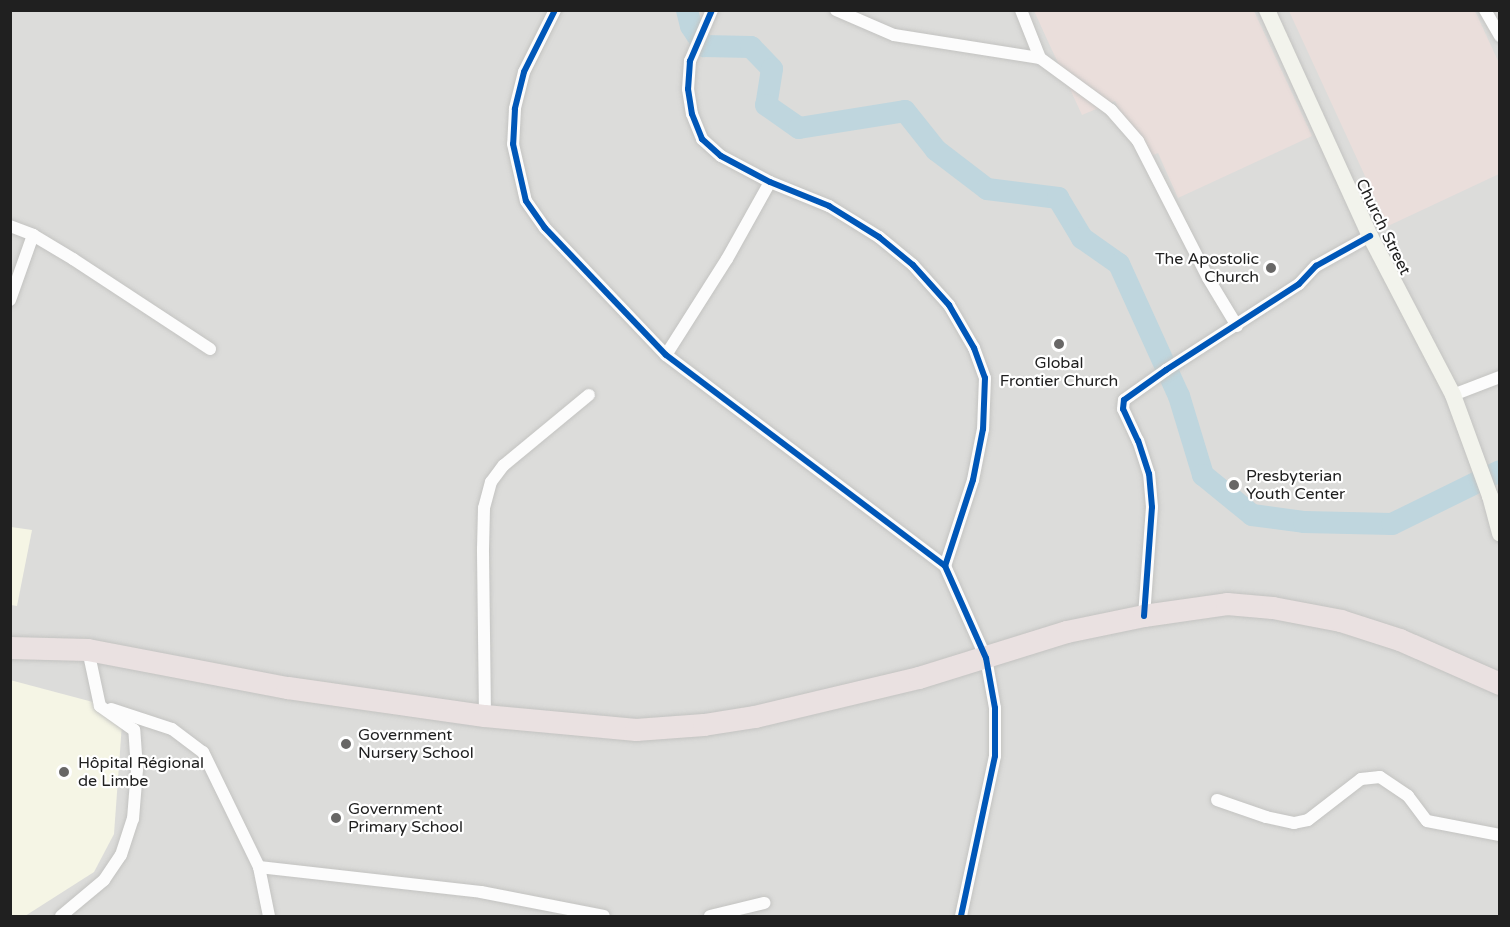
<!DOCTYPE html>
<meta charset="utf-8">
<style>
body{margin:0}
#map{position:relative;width:1510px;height:927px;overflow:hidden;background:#edece9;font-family:"Varela Round",sans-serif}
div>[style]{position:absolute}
.residential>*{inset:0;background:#dcdcda}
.commercial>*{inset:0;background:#eadedb}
.education>*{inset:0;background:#f5f5e5}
.river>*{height:22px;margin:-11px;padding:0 11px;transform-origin:11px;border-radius:11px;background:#bfd6de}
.roads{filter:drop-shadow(0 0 2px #c3c3c1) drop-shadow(0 0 2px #c3c3c1)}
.street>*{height:12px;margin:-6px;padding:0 6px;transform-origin:6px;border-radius:6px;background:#fcfcfc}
.secondary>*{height:16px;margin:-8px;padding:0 8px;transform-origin:8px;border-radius:8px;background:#f2f3ec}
.highway>*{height:22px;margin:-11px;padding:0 11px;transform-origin:11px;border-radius:11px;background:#eae1e1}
.cycleway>*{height:6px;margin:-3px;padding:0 3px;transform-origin:3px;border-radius:3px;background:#0057b8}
.dots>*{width:16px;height:16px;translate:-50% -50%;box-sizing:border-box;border:3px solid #fff;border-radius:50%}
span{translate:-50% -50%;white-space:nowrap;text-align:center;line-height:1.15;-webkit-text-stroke:4.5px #fff;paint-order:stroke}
.street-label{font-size:16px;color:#202020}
.poi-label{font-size:16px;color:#202020}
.right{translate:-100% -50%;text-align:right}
.left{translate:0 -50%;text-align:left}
.frame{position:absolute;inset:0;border:12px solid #202020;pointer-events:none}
</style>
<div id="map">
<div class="residential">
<div style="clip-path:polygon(11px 11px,1499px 11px,1499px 916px,11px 916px)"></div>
</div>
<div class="commercial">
<div style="clip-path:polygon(1034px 11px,1254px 11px,1312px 136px,1178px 198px,1158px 153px,1142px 160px,1115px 101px,1082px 115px)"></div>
<div style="clip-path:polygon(1289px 11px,1475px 11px,1499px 63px,1499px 174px,1388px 226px)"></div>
</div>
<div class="education">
<div style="clip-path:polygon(11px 527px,32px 530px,17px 606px,11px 605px)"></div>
<div style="clip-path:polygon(10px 680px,123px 710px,114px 834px,94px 872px,25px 916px,11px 916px)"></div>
</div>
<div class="river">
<div style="left:687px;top:10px;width:16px;rotate:76deg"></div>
<div style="left:691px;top:26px;width:24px;rotate:57deg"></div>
<div style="left:704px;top:46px;width:47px;rotate:1.2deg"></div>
<div style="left:751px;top:47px;width:30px;rotate:46deg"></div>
<div style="left:772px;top:69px;width:36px;rotate:99deg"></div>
<div style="left:766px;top:105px;width:40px;rotate:34.9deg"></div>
<div style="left:799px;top:128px;width:107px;rotate:-9.1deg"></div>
<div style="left:905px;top:111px;width:50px;rotate:51.5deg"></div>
<div style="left:936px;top:150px;width:64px;rotate:37.4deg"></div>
<div style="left:987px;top:189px;width:72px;rotate:7.2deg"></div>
<div style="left:1058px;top:198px;width:47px;rotate:59deg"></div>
<div style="left:1082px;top:238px;width:45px;rotate:35.1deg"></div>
<div style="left:1119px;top:264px;width:145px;rotate:65.6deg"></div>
<div style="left:1179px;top:396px;width:83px;rotate:73.1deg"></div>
<div style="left:1203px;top:475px;width:63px;rotate:39.2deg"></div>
<div style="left:1252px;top:515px;width:52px;rotate:7.7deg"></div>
<div style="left:1304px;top:522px;width:88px;rotate:1.3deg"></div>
<div style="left:1392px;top:524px;width:120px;rotate:-26.1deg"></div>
</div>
<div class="roads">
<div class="street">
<div style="left:555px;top:10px;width:69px;rotate:116.6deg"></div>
<div style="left:524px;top:72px;width:38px;rotate:104deg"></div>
<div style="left:515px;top:109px;width:35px;rotate:93deg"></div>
<div style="left:513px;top:144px;width:58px;rotate:77.2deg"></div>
<div style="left:526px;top:201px;width:33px;rotate:55deg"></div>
<div style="left:545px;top:228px;width:175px;rotate:46.4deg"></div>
<div style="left:666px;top:355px;width:350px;rotate:37.1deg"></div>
<div style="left:945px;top:566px;width:101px;rotate:66deg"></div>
<div style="left:986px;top:658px;width:51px;rotate:79.8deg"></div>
<div style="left:995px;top:708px;width:48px;rotate:90deg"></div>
<div style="left:995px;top:756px;width:164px;rotate:102deg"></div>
<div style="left:712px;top:10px;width:56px;rotate:113.3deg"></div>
<div style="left:690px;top:61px;width:28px;rotate:94deg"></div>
<div style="left:688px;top:89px;width:25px;rotate:81deg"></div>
<div style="left:692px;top:114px;width:27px;rotate:68deg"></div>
<div style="left:702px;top:139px;width:25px;rotate:42deg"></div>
<div style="left:721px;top:156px;width:55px;rotate:28deg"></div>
<div style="left:770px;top:182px;width:64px;rotate:22.1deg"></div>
<div style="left:829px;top:206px;width:59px;rotate:31.8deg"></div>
<div style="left:879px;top:237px;width:44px;rotate:39.5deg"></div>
<div style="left:913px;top:265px;width:54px;rotate:48deg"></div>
<div style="left:949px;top:305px;width:50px;rotate:59.8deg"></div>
<div style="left:974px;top:348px;width:32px;rotate:70deg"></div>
<div style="left:985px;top:378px;width:51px;rotate:92.2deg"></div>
<div style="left:983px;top:429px;width:52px;rotate:101.1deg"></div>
<div style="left:973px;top:480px;width:90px;rotate:108deg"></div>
<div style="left:836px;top:10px;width:63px;rotate:23.3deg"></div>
<div style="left:894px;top:35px;width:148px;rotate:9deg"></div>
<div style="left:1021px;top:10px;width:52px;rotate:68.4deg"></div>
<div style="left:1040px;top:58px;width:88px;rotate:36.2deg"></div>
<div style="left:1111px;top:110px;width:41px;rotate:48.9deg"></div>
<div style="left:1138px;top:141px;width:154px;rotate:62.9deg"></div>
<div style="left:1208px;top:278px;width:56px;rotate:58.9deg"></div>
<div style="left:1485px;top:10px;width:30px;rotate:60deg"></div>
<div style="left:10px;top:226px;width:25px;rotate:21deg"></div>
<div style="left:33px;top:235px;width:47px;rotate:31deg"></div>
<div style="left:73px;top:259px;width:164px;rotate:33.3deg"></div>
<div style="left:10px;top:300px;width:69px;rotate:-70.5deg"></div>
<div style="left:666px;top:355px;width:114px;rotate:-57.6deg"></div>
<div style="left:727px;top:259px;width:88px;rotate:-60.8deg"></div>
<div style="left:1453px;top:395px;width:50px;rotate:-21deg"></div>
<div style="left:1144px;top:616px;width:109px;rotate:-85.8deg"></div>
<div style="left:1152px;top:507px;width:33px;rotate:-95deg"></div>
<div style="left:1149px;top:474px;width:35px;rotate:-108deg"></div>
<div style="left:1138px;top:441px;width:35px;rotate:-115deg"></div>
<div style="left:1123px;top:409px;width:9px;rotate:-84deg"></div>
<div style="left:1124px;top:400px;width:52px;rotate:-35.5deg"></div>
<div style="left:1166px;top:370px;width:158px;rotate:-32.9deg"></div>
<div style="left:1299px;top:284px;width:25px;rotate:-47deg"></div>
<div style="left:1316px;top:266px;width:62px;rotate:-29.1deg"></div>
<div style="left:111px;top:709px;width:64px;rotate:18.2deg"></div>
<div style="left:172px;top:729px;width:39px;rotate:37deg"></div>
<div style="left:203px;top:752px;width:128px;rotate:64deg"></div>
<div style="left:259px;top:867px;width:50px;rotate:78.5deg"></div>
<div style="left:485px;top:716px;width:167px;rotate:-90.7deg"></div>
<div style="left:483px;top:549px;width:41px;rotate:-88.6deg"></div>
<div style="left:484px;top:508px;width:27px;rotate:-75deg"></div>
<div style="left:491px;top:482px;width:21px;rotate:-53deg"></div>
<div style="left:504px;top:465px;width:110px;rotate:-39.5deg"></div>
<div style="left:1217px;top:800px;width:52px;rotate:19.1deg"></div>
<div style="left:1266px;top:817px;width:29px;rotate:12deg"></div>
<div style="left:1294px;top:823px;width:14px;rotate:-12deg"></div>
<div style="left:1308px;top:820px;width:67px;rotate:-37.7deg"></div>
<div style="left:1361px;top:779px;width:19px;rotate:-6deg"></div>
<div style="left:1380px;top:777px;width:34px;rotate:34deg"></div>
<div style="left:1408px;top:796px;width:31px;rotate:53deg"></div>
<div style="left:1427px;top:821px;width:74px;rotate:10.9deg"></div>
<div style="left:259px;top:867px;width:223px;rotate:6.4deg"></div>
<div style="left:481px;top:892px;width:125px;rotate:11deg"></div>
<div style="left:61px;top:916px;width:56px;rotate:-39.9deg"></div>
<div style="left:104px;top:880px;width:30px;rotate:-56deg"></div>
<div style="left:121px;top:855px;width:38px;rotate:-72deg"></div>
<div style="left:133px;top:819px;width:50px;rotate:-85.4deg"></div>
<div style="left:137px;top:769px;width:39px;rotate:-94deg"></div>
<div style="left:134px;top:730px;width:42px;rotate:-144.8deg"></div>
<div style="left:100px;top:706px;width:57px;rotate:-102.1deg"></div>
<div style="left:710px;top:916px;width:56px;rotate:-13.5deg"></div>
</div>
<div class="secondary">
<div style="left:1267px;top:10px;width:248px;rotate:65.5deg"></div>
<div style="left:1370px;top:236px;width:179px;rotate:62.4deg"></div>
<div style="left:1453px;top:395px;width:108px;rotate:69.9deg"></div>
<div style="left:1490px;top:496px;width:39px;rotate:75deg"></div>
</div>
<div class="highway">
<div style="left:10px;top:648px;width:78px;rotate:1.5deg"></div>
<div style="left:88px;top:650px;width:204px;rotate:10.8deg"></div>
<div style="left:288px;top:688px;width:199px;rotate:8.1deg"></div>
<div style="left:485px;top:716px;width:152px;rotate:5.3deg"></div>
<div style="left:636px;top:730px;width:68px;rotate:-4.2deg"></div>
<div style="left:704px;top:725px;width:52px;rotate:-8.9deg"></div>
<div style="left:755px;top:717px;width:169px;rotate:-13.4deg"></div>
<div style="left:919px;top:678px;width:155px;rotate:-17.3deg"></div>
<div style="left:1067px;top:632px;width:79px;rotate:-11.7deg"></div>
<div style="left:1144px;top:616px;width:84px;rotate:-8.2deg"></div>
<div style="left:1227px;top:604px;width:46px;rotate:5deg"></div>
<div style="left:1273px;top:608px;width:69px;rotate:10.8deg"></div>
<div style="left:1341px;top:621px;width:62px;rotate:17.9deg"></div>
<div style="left:1400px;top:640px;width:109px;rotate:23.7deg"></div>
</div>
</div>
<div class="cycleway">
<div style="left:555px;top:10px;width:69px;rotate:116.6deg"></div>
<div style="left:524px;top:72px;width:38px;rotate:104deg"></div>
<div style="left:515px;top:109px;width:35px;rotate:93deg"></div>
<div style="left:513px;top:144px;width:58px;rotate:77.2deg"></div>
<div style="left:526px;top:201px;width:33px;rotate:55deg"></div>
<div style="left:545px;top:228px;width:175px;rotate:46.4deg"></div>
<div style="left:666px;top:355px;width:350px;rotate:37.1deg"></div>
<div style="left:945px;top:566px;width:101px;rotate:66deg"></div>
<div style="left:986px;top:658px;width:51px;rotate:79.8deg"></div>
<div style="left:995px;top:708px;width:48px;rotate:90deg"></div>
<div style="left:995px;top:756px;width:164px;rotate:102deg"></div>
<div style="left:712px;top:10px;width:56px;rotate:113.3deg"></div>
<div style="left:690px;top:61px;width:28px;rotate:94deg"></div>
<div style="left:688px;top:89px;width:25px;rotate:81deg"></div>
<div style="left:692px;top:114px;width:27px;rotate:68deg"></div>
<div style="left:702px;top:139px;width:25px;rotate:42deg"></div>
<div style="left:721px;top:156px;width:55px;rotate:28deg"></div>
<div style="left:770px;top:182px;width:64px;rotate:22.1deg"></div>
<div style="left:829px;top:206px;width:59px;rotate:31.8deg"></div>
<div style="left:879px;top:237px;width:44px;rotate:39.5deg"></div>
<div style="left:913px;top:265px;width:54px;rotate:48deg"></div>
<div style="left:949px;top:305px;width:50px;rotate:59.8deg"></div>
<div style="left:974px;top:348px;width:32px;rotate:70deg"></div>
<div style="left:985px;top:378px;width:51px;rotate:92.2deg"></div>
<div style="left:983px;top:429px;width:52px;rotate:101.1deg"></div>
<div style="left:973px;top:480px;width:90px;rotate:108deg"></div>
<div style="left:1144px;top:616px;width:109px;rotate:-85.8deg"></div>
<div style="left:1152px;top:507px;width:33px;rotate:-95deg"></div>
<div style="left:1149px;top:474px;width:35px;rotate:-108deg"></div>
<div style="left:1138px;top:441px;width:35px;rotate:-115deg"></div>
<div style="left:1123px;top:409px;width:9px;rotate:-84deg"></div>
<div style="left:1124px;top:400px;width:52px;rotate:-35.5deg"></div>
<div style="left:1166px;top:370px;width:158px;rotate:-32.9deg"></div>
<div style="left:1299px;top:284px;width:25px;rotate:-47deg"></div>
<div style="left:1316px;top:266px;width:62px;rotate:-29.1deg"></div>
</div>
<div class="dots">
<div style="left:1271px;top:268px;background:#686766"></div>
<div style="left:1059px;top:344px;background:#686766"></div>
<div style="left:1234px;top:485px;background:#686766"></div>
<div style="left:346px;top:744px;background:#686766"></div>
<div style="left:64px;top:772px;background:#686766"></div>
<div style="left:336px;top:818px;background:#686766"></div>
</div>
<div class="street-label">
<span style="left:1383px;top:227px;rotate:64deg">Church Street</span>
</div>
<div class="poi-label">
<span class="right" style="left:1259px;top:268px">The Apostolic<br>Church</span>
<span style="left:1059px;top:372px">Global<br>Frontier Church</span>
<span class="left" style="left:1246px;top:485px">Presbyterian<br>Youth Center</span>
<span class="left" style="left:358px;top:744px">Government<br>Nursery School</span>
<span class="left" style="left:78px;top:772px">Hôpital Régional<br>de Limbe</span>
<span class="left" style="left:348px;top:818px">Government<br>Primary School</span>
</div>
<div class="frame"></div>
</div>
